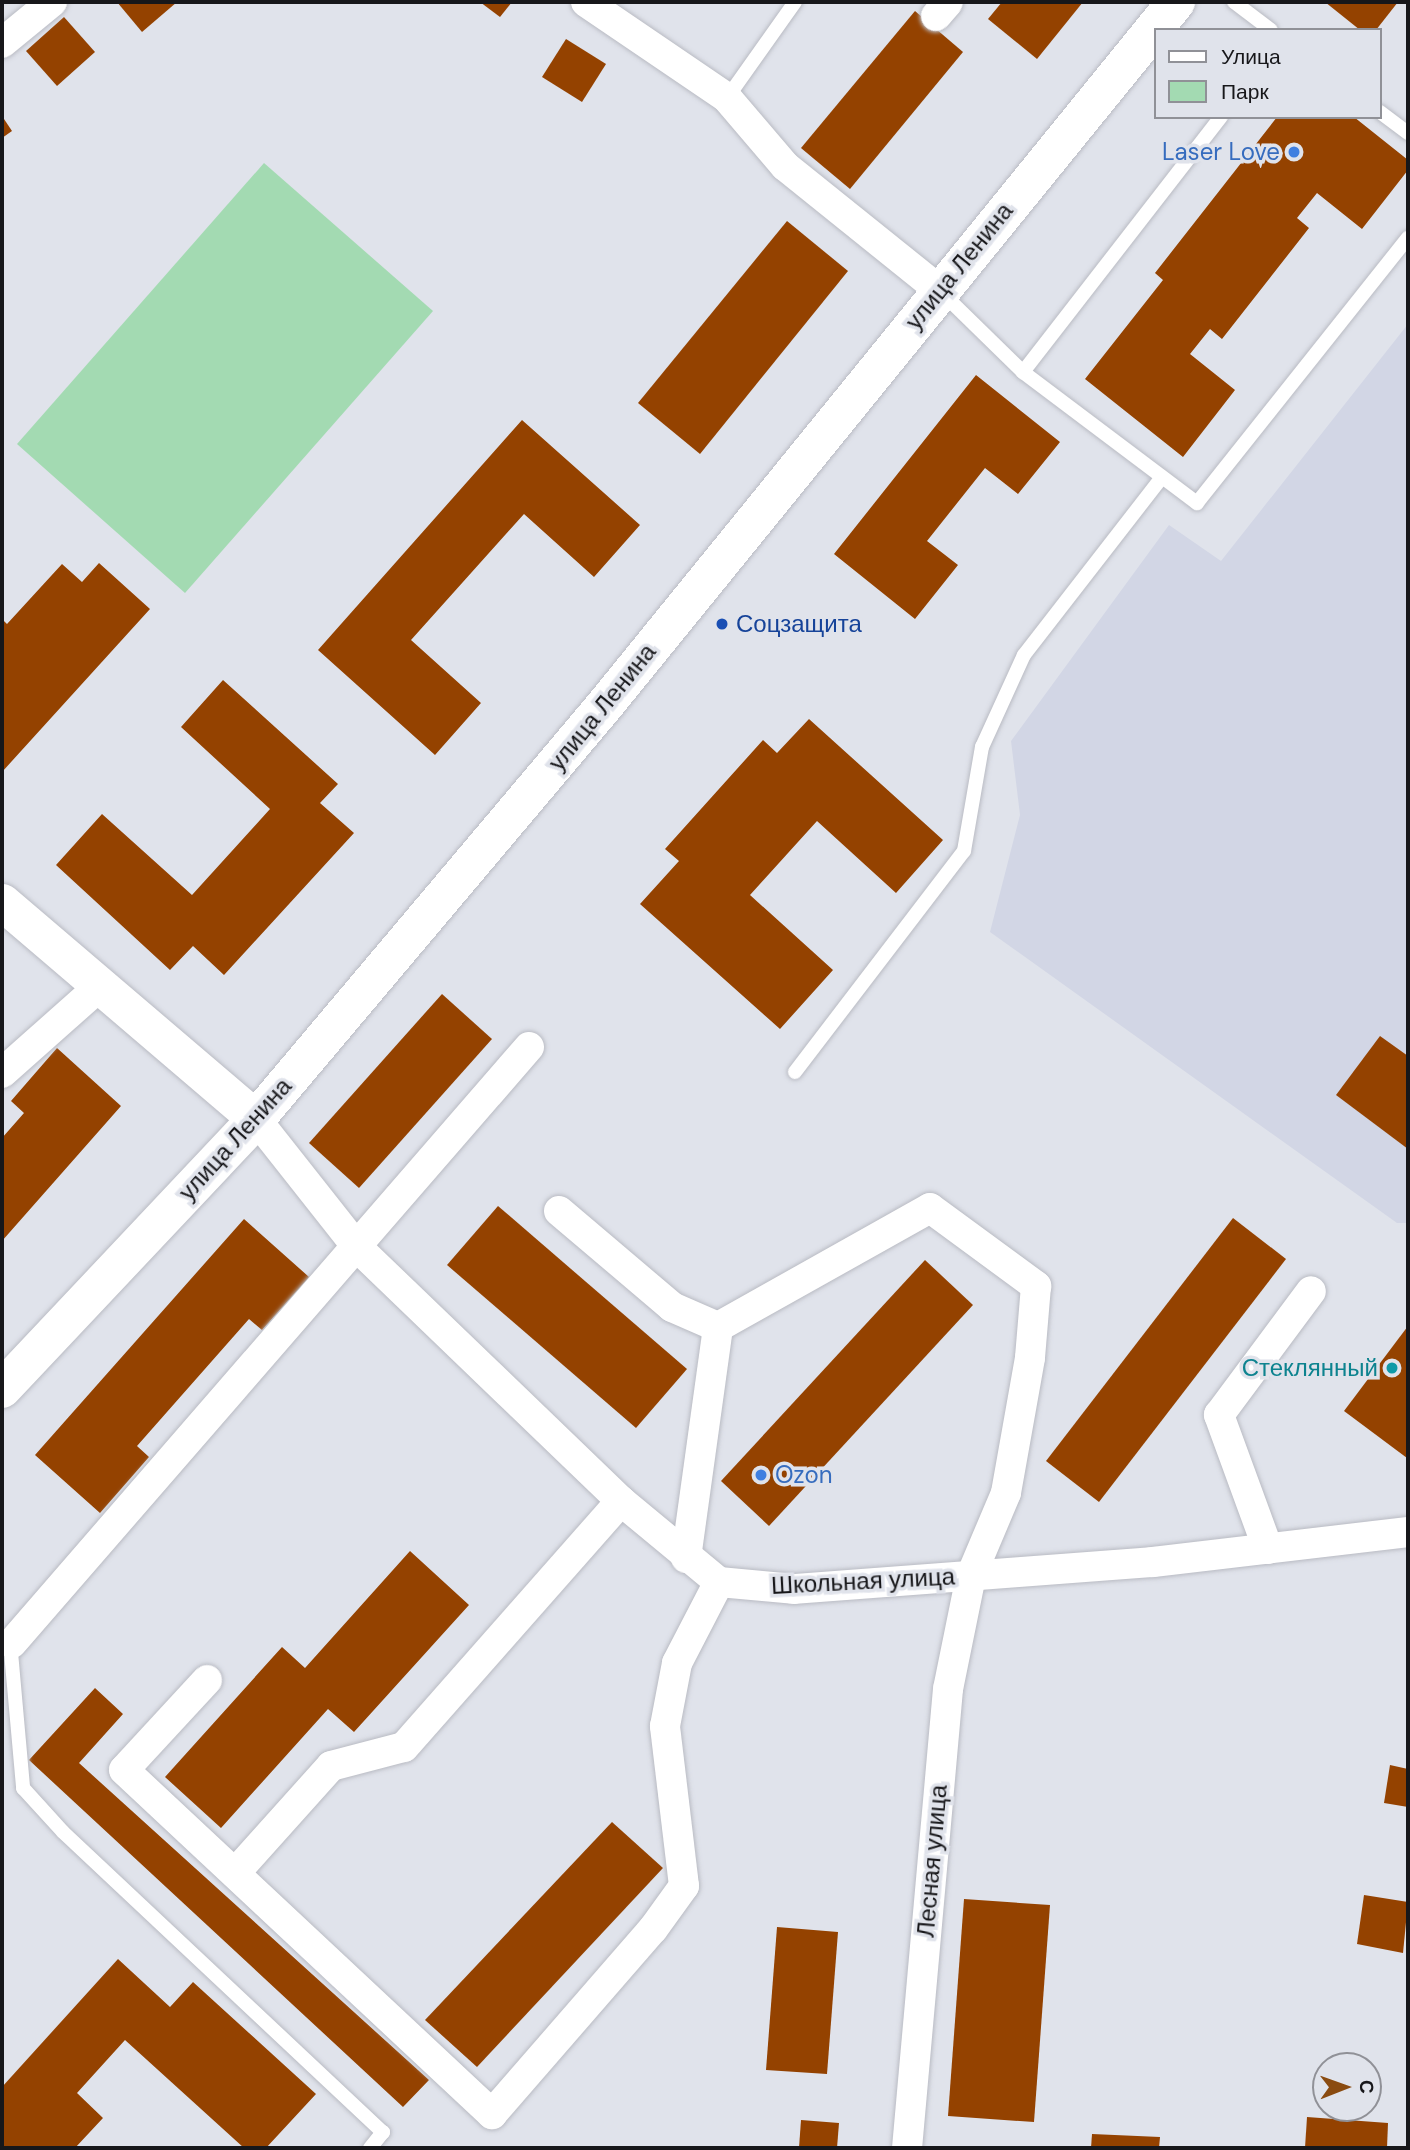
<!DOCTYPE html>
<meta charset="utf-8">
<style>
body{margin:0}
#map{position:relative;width:1410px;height:2150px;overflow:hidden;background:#e0e3eb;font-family:"DM Sans",sans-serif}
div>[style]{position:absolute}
.built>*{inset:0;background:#d2d6e5}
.green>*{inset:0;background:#a3dab2}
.building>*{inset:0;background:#944200}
.roads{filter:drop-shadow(0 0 2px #b9bbc3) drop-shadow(0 0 2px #b9bbc3)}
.service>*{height:14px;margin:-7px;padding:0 7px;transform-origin:7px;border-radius:7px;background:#fff}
.minor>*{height:30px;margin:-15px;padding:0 15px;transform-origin:15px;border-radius:15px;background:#fff}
.tertiary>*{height:37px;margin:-18.5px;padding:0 18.5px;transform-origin:18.5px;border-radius:18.5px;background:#fff}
.secondary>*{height:38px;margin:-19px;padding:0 19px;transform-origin:19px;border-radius:19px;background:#fff}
.dots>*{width:19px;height:19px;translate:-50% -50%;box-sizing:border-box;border:4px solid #e0e3eb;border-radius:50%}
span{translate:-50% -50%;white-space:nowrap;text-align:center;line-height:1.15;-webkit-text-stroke:7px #e0e3eb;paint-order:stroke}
.shop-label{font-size:24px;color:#366cbe}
.right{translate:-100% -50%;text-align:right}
.left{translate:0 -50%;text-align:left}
.street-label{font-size:24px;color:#17171a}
.transit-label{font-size:24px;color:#164399}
.culture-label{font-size:24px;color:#0d838f}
.frame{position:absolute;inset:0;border:4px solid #17171a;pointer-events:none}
.legend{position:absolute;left:1154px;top:28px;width:228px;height:91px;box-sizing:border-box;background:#e0e3eb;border:2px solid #909197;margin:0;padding:9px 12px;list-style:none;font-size:21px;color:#17171a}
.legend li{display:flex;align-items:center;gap:14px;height:35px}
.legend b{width:35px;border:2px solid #909197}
.north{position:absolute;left:1312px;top:2052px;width:70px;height:70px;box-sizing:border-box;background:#e0e3eb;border:2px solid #909197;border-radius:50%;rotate:89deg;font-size:19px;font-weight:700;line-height:28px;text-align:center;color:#17171a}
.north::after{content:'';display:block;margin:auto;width:24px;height:32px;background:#8a4b10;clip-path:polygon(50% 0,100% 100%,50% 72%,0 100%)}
</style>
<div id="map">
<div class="built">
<div style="clip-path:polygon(1408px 324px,1408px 1223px,1397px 1223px,990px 932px,1020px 815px,1011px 741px,1169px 525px,1221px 561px)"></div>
</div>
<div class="green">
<div style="clip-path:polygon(264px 163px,433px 311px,185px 593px,17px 444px)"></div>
</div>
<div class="building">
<div style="clip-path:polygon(117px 2px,177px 2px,142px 32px)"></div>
<div style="clip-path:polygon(480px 2px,512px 2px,500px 17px)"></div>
<div style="clip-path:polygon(1002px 2px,1083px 2px,1037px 59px,988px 19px)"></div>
<div style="clip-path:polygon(1325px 2px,1398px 2px,1376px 30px,1360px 30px)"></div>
<div style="clip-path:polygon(915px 11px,963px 52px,850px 189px,801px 148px)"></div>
<div style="clip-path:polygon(64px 17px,95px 52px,57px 86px,26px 51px)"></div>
<div style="clip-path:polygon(566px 39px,606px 64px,582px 102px,542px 77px)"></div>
<div style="clip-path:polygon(2px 116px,12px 131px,2px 138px)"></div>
<div style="clip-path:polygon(1277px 117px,1354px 117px,1408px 160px,1408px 170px,1362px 229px,1317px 193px,1297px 218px,1309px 228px,1222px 339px,1210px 329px,1190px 354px,1235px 390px,1183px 457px,1085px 379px,1163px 280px,1155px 273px)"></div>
<div style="clip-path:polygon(787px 221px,848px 271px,700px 454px,638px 403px)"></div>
<div style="clip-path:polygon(976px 375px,1060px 442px,1018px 494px,985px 468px,927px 541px,958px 565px,915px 619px,834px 554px)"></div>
<div style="clip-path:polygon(522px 420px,640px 525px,594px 577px,524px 514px,411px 640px,481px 703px,435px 755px,318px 650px)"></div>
<div style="clip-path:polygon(99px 563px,150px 609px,2px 772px,2px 619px,7px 624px,62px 564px,82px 582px)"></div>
<div style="clip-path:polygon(223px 680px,338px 784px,320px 803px,354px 833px,224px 975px,193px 946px,170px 970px,56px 865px,102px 814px,192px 895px,270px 809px,181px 727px)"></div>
<div style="clip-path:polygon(809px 719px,943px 840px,896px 893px,817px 821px,750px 895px,833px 970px,780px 1029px,640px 904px,679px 861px,665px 849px,763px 740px,777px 753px)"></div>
<div style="clip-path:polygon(442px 994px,492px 1039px,359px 1188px,309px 1143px)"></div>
<div style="clip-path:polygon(1380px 1036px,1408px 1056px,1408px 1149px,1336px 1095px)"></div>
<div style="clip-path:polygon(57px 1048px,121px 1106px,2px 1241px,2px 1138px,24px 1113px,11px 1101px)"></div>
<div style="clip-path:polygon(498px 1206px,687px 1369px,636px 1428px,447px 1265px)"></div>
<div style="clip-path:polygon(1233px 1218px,1286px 1259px,1099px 1502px,1046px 1461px)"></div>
<div style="clip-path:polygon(244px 1219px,309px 1277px,262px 1330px,249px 1319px,137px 1446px,149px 1457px,100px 1513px,35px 1455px)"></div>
<div style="clip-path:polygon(925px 1260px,973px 1305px,769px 1526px,721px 1481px)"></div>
<div style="clip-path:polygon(1408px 1326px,1408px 1456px,1407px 1458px,1344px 1411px)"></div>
<div style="clip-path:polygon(410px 1551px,469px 1605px,354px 1732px,328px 1709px,221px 1828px,165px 1777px,282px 1647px,305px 1668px)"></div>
<div style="clip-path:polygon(95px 1688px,123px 1714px,79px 1763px,429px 2080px,403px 2107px,29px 1760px)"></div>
<div style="clip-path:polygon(1390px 1765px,1408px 1769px,1408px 1807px,1384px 1803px)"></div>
<div style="clip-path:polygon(612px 1822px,663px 1868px,477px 2067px,425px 2020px)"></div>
<div style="clip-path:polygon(1364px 1895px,1408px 1902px,1403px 1953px,1357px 1944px)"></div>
<div style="clip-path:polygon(964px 1899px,1050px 1905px,1034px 2122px,948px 2116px)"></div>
<div style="clip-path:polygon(777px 1927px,838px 1932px,827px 2074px,766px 2070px)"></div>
<div style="clip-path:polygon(118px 1959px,170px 2007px,193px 1982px,316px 2094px,266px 2148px,244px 2148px,125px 2040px,77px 2093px,103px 2118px,75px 2148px,2px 2148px,2px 2087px)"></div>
<div style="clip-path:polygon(1307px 2117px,1388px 2123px,1387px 2148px,1305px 2148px)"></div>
<div style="clip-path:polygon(801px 2120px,839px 2123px,837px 2148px,799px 2148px)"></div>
<div style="clip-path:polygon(1092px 2134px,1160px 2137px,1159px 2148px,1091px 2148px)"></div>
</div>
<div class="roads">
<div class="service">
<div style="left:1234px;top:2px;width:46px;rotate:37.1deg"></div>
<div style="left:727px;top:98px;width:118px;rotate:-54.7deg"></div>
<div style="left:1380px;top:112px;width:35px;rotate:37deg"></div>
<div style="left:941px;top:292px;width:115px;rotate:44.3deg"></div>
<div style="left:1023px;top:372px;width:218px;rotate:37deg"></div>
<div style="left:1197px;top:503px;width:339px;rotate:-51.5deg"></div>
<div style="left:1023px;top:372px;width:323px;rotate:-52.2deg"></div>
<div style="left:795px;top:1072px;width:278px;rotate:-52.6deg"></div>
<div style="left:964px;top:851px;width:106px;rotate:-80.2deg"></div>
<div style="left:982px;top:747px;width:101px;rotate:-65.5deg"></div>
<div style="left:1024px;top:655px;width:225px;rotate:-52.2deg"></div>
<div style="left:10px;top:1641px;width:148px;rotate:84.9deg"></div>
<div style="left:23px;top:1788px;width:59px;rotate:47.7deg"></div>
<div style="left:63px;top:1832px;width:439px;rotate:43.2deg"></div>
<div style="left:383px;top:2132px;width:21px;rotate:129deg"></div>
</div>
<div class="minor">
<div style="left:586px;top:2px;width:171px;rotate:34.2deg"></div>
<div style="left:727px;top:98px;width:89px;rotate:49.5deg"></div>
<div style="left:785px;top:166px;width:198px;rotate:38.8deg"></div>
<div style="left:936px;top:16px;width:18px;rotate:-49deg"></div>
<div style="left:2px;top:43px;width:65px;rotate:-39.4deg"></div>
<div style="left:2px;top:1073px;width:131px;rotate:-41.6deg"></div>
<div style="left:256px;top:1119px;width:163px;rotate:51.7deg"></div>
<div style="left:357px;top:1247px;width:366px;rotate:43.9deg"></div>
<div style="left:621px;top:1501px;width:127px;rotate:39.6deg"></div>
<div style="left:719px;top:1582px;width:75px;rotate:5.3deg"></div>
<div style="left:794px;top:1589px;width:360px;rotate:-4.3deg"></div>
<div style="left:1153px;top:1562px;width:257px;rotate:-6.7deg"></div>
<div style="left:559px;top:1211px;width:148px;rotate:40.3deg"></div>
<div style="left:672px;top:1307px;width:50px;rotate:23.5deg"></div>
<div style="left:718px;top:1327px;width:243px;rotate:-29.3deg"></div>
<div style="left:930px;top:1208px;width:132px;rotate:36.3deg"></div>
<div style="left:1036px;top:1286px;width:72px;rotate:94.8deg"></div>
<div style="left:1030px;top:1358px;width:137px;rotate:100.1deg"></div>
<div style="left:1006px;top:1493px;width:90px;rotate:112.9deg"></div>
<div style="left:971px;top:1576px;width:115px;rotate:101.5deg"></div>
<div style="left:948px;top:1689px;width:461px;rotate:95.1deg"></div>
<div style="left:1268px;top:1549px;width:143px;rotate:-110.1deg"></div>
<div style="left:1219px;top:1415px;width:154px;rotate:-53.4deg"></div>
<div style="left:686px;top:1558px;width:233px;rotate:-82.1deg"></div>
<div style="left:12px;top:1643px;width:789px;rotate:-49.06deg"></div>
<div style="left:207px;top:1680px;width:122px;rotate:132.7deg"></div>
<div style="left:124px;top:1770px;width:504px;rotate:43.07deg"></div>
<div style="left:492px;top:2114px;width:245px;rotate:-49deg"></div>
<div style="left:653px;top:1929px;width:53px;rotate:-54.2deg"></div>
<div style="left:684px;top:1886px;width:161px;rotate:-96.8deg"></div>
<div style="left:665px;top:1726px;width:64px;rotate:-79.2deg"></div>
<div style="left:677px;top:1663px;width:91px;rotate:-62.6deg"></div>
<div style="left:236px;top:1872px;width:142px;rotate:-48.1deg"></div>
<div style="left:331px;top:1766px;width:75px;rotate:-14.6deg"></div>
<div style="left:404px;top:1747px;width:328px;rotate:-48.6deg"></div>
</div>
<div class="tertiary">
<div style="left:2px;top:902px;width:334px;rotate:40.5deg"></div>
</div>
<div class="secondary">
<div style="left:2px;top:1389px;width:371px;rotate:-46.7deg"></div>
<div style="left:256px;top:1119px;width:541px;rotate:-49.87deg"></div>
<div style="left:605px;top:705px;width:906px;rotate:-50.92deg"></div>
</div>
</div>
<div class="dots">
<div style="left:1294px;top:152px;background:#3f7fe0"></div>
<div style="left:722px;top:624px;background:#1a4fb4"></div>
<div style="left:1392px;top:1368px;background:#0f9aa8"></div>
<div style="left:761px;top:1475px;background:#3f7fe0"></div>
</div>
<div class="shop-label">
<span class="right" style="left:1280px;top:152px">Laser Love</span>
<span class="left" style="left:775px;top:1475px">Ozon</span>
</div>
<div class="street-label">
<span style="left:959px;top:266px;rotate:-51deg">улица Ленина</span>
<span style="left:602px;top:707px;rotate:-51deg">улица Ленина</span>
<span style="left:235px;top:1139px;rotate:-48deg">улица Ленина</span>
<span style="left:863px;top:1581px;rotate:-3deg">Школьная улица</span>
<span style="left:932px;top:1861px;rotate:-85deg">Лесная улица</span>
</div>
<div class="transit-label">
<span class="left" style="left:736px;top:624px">Соцзащита</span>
</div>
<div class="culture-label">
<span class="right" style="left:1378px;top:1368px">Стеклянный</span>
</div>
<div class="frame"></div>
<ul class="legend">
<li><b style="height:9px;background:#fff"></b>Улица</li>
<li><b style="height:19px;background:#a3dab2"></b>Парк</li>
</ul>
<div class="north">С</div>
</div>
